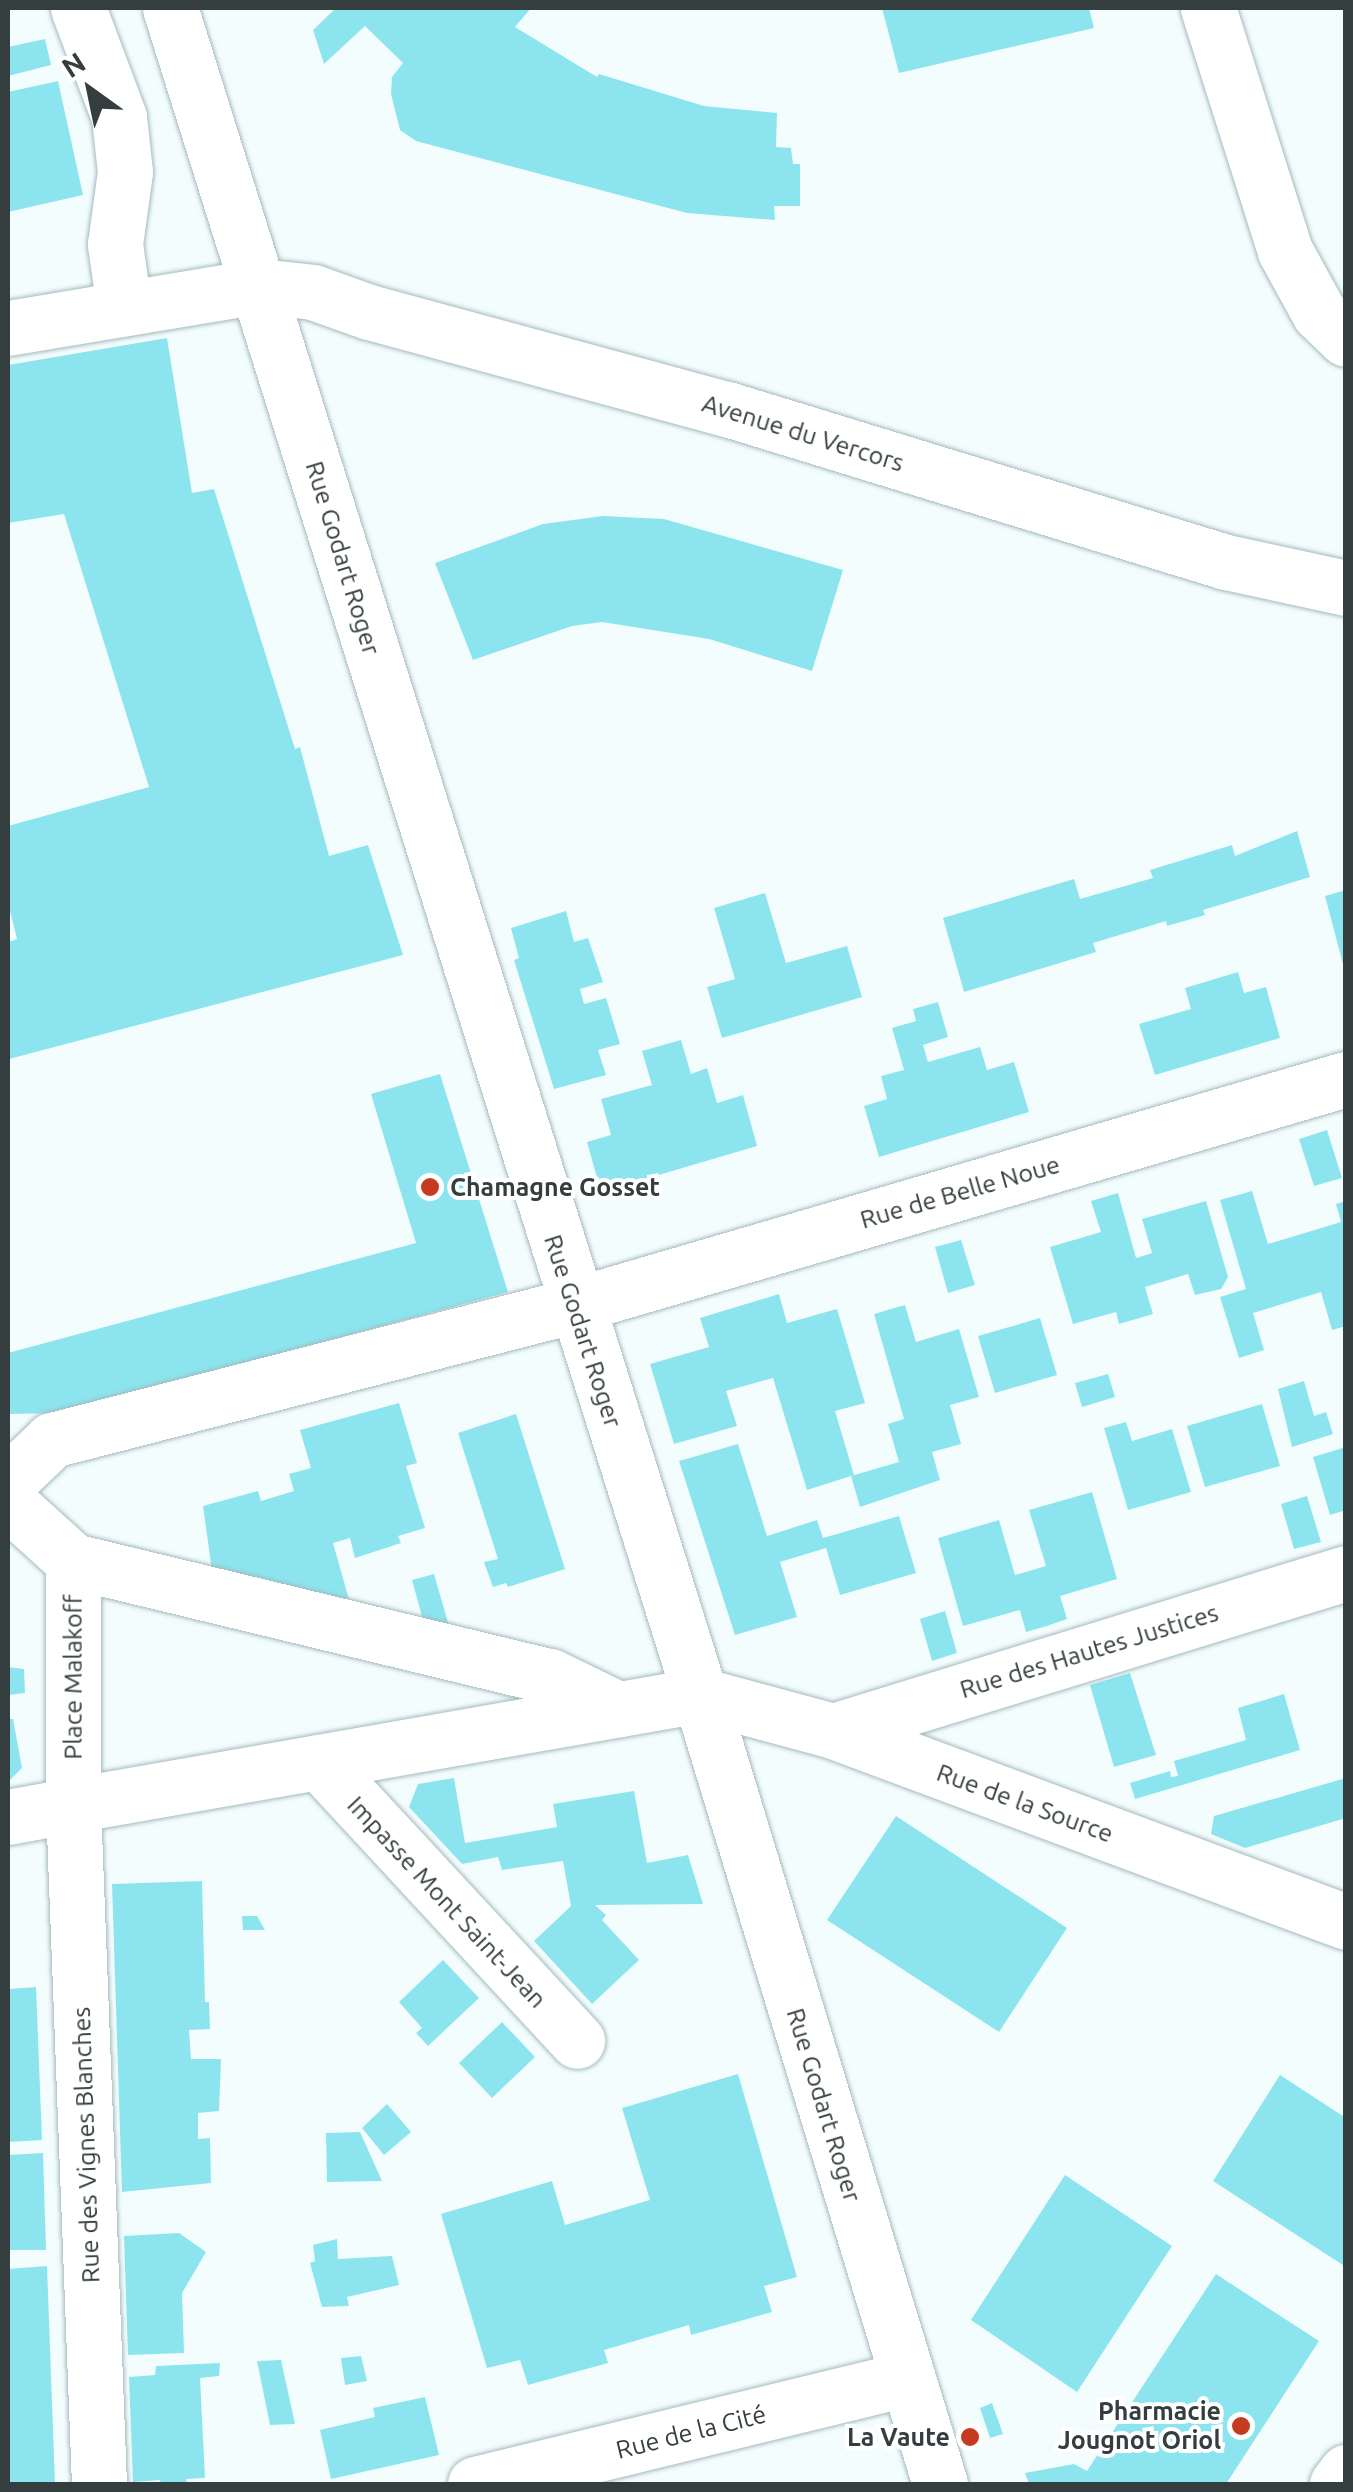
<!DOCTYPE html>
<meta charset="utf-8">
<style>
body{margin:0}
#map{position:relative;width:1353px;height:2492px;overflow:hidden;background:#f4fdfe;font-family:Ubuntu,sans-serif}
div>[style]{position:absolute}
.building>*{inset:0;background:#8ce5ee}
.roads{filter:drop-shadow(0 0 2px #a4babc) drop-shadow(0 0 2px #a4babc)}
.minor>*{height:55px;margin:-27.5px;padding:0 27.5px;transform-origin:27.5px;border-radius:27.5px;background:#fff}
.dots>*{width:28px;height:28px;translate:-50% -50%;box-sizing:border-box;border:5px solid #fff;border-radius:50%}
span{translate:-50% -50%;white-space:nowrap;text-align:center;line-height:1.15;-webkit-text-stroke:8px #fff;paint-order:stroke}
.street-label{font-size:25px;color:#353e3e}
.poi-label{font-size:25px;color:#353e3e;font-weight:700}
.left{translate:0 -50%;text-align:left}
.right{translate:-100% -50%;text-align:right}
.frame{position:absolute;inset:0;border:10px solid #353e3e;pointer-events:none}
.north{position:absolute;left:40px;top:40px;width:100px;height:100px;-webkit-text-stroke:8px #fff;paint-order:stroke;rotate:327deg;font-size:28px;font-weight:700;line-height:40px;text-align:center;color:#353e3e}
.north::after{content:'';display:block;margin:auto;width:35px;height:45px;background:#353e3e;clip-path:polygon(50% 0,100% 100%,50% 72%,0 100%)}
</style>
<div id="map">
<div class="building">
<div style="clip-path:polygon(336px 8px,531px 8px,515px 27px,597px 77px,599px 74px,704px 106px,777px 113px,776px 147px,791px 148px,793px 164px,800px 164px,800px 206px,774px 206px,775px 220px,687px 213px,416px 141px,400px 130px,391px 94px,392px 77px,403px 63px,365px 26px,324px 64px,313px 30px)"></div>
<div style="clip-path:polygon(882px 8px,1089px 8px,1094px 28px,899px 73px)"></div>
<div style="clip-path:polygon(45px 39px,51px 65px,8px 76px,8px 47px)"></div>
<div style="clip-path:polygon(58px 81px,83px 195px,8px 212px,8px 92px)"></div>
<div style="clip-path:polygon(167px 338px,192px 493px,214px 489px,295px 749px,300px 747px,329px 856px,368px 845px,403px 955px,9px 1059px,8px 942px,17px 939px,8px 903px,8px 826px,149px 787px,64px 514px,8px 523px,8px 365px)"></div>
<div style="clip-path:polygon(603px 516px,664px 519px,843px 570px,812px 671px,709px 639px,602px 622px,572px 626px,473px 660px,435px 563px,543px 524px)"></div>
<div style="clip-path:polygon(1297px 831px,1310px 877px,1203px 910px,1205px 915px,1167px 926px,1166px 921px,1093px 943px,1096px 952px,964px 992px,943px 918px,1074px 879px,1080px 899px,1153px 878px,1150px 870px,1232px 845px,1235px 856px)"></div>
<div style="clip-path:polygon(1346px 890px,1346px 968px,1344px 968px,1325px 896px)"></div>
<div style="clip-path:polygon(765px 893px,786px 963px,847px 946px,862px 997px,722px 1038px,707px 987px,735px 979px,714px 908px)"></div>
<div style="clip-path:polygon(566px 911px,574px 942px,588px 938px,603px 982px,580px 989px,584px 1004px,606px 998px,620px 1044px,598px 1050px,606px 1075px,554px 1089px,514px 960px,519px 958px,511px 928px)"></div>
<div style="clip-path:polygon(1238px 972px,1244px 993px,1266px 987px,1280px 1038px,1155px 1075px,1139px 1024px,1191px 1009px,1185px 988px)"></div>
<div style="clip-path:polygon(938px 1002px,948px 1037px,923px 1045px,928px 1062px,980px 1047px,987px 1070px,1014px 1062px,1029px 1112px,879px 1157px,864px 1106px,887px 1099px,881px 1076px,904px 1070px,892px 1028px,916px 1021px,913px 1009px)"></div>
<div style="clip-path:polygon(681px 1040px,691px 1074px,707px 1068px,717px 1103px,743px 1095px,757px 1146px,601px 1192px,587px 1142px,611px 1135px,601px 1099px,652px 1085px,642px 1051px)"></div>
<div style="clip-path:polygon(440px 1074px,508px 1292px,61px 1413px,8px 1414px,8px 1353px,416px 1243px,371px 1094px)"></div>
<div style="clip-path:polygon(1327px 1130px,1342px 1178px,1314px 1186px,1299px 1139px)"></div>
<div style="clip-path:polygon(1252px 1191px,1268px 1244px,1341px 1222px,1336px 1204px,1346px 1201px,1346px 1326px,1332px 1330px,1321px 1292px,1253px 1313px,1264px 1350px,1239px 1358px,1220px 1297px,1246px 1289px,1220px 1200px)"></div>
<div style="clip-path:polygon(1118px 1193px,1136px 1258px,1152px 1253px,1142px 1219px,1206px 1201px,1228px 1277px,1221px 1289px,1195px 1295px,1188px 1274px,1145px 1287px,1153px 1314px,1119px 1324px,1116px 1312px,1073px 1324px,1050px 1247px,1101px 1232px,1091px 1201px)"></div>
<div style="clip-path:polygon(961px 1240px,975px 1285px,948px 1293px,935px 1247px)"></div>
<div style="clip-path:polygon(779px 1294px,787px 1323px,837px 1309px,865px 1403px,835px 1411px,854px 1475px,807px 1490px,773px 1378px,726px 1391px,737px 1426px,674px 1444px,650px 1364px,709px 1347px,700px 1318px)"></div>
<div style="clip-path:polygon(905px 1305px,916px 1342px,959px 1329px,979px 1397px,950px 1405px,961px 1444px,932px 1452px,940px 1480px,860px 1507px,851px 1476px,899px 1462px,888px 1424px,904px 1419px,874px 1314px)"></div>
<div style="clip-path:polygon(1040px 1318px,1057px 1375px,995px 1393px,978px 1336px)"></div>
<div style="clip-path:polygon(1108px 1374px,1115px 1397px,1082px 1407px,1075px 1383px)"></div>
<div style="clip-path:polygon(1304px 1381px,1314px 1416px,1326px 1412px,1333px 1434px,1292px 1447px,1278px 1389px)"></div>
<div style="clip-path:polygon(399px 1403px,417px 1463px,406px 1466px,425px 1528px,398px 1536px,401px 1543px,355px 1558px,350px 1538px,333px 1543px,350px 1603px,212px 1571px,203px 1506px,258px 1491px,261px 1501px,294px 1491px,289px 1474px,311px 1468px,300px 1430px)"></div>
<div style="clip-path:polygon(1262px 1404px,1280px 1466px,1205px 1487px,1187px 1426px)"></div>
<div style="clip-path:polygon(516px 1414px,565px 1569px,508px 1587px,506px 1583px,493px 1587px,484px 1562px,498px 1559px,458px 1433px)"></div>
<div style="clip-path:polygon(1126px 1422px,1132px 1441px,1172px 1429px,1191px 1492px,1128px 1510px,1104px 1428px)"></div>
<div style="clip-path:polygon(738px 1444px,767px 1536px,817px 1520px,823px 1538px,899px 1516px,916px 1573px,840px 1595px,826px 1548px,780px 1562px,797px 1617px,735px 1635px,679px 1461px)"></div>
<div style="clip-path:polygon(1346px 1447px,1346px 1510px,1330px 1515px,1313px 1457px)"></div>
<div style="clip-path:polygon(1092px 1492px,1117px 1579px,1060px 1596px,1067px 1619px,1047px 1626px,1026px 1632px,1020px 1610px,963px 1626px,938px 1538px,999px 1520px,1015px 1575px,1046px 1566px,1029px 1510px)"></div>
<div style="clip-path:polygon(1307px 1496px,1321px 1542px,1294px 1549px,1281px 1504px)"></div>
<div style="clip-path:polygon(434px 1574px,449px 1626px,423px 1620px,412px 1580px)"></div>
<div style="clip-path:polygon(945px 1611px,957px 1653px,932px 1661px,920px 1619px)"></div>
<div style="clip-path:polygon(8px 1667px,24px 1669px,25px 1693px,8px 1695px)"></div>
<div style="clip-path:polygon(1130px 1673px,1156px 1755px,1114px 1767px,1090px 1685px)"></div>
<div style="clip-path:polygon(1284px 1694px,1300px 1750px,1135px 1799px,1130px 1783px,1170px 1771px,1171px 1777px,1178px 1776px,1174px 1761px,1246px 1740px,1238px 1708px)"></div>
<div style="clip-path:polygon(8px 1719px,13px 1719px,22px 1768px,8px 1782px)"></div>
<div style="clip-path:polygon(454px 1778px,465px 1843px,557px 1827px,553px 1804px,634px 1791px,647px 1863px,688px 1855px,703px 1904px,595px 1905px,606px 1915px,602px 1920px,639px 1960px,592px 2004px,534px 1941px,571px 1906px,563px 1861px,502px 1870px,498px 1857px,462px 1864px,409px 1807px,418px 1784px)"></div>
<div style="clip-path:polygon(1346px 1778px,1346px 1818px,1245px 1848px,1211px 1834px,1214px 1816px)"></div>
<div style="clip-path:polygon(896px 1816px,1067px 1928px,999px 2032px,827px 1920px)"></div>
<div style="clip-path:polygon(202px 1881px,205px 2002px,209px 2002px,210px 2029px,189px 2030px,191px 2059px,221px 2059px,219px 2111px,198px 2113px,198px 2139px,210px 2138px,211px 2183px,122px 2192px,112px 1884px)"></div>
<div style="clip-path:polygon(242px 1916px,257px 1916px,265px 1930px,243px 1930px)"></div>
<div style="clip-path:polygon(443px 1960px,479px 1998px,428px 2046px,416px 2033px,422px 2028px,399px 2002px)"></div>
<div style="clip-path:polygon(36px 1987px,42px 2140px,8px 2142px,8px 1989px)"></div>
<div style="clip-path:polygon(502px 2022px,535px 2057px,492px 2098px,459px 2063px)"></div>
<div style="clip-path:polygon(738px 2074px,797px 2277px,764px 2286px,772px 2312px,691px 2335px,689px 2325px,604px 2350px,608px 2363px,528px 2385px,520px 2360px,487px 2368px,441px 2214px,552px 2181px,565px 2225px,650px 2200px,622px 2108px)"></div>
<div style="clip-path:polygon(1280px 2075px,1346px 2118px,1346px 2267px,1213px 2181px)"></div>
<div style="clip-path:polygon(387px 2104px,411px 2132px,384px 2155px,362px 2128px)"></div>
<div style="clip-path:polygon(360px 2132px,382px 2181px,327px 2182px,326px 2133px)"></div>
<div style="clip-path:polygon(43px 2153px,46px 2250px,8px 2250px,8px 2155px)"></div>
<div style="clip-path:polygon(1065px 2175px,1172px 2246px,1077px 2392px,971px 2320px)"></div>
<div style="clip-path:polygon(179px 2233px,206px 2252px,182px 2293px,184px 2353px,128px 2355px,124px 2236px)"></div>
<div style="clip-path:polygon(337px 2239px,338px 2259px,392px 2256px,399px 2285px,347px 2297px,349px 2306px,322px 2307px,310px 2263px,315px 2261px,313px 2245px)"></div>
<div style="clip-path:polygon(47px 2266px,55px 2484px,8px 2484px,8px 2269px)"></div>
<div style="clip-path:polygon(1216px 2274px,1319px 2341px,1226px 2484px,1029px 2484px,1025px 2473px,1074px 2464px,1087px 2471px)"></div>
<div style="clip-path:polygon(361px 2356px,367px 2381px,345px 2385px,341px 2358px)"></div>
<div style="clip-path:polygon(281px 2360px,295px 2424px,270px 2425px,257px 2361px)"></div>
<div style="clip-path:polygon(220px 2363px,219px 2376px,200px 2378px,205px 2478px,186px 2479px,187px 2484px,161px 2484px,160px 2480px,133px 2482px,129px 2377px,155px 2375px,156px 2366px)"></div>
<div style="clip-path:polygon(425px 2397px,439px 2455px,331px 2479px,320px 2430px,375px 2417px,373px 2408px)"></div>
<div style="clip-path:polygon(992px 2403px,1003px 2434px,990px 2438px,980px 2408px)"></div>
</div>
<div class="roads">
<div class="minor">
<div style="left:78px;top:8px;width:116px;rotate:69.4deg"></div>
<div style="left:119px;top:117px;width:55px;rotate:83.8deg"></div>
<div style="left:125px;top:172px;width:73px;rotate:97.9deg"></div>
<div style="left:115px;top:244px;width:65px;rotate:82deg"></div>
<div style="left:170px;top:8px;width:1768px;rotate:72.56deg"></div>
<div style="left:700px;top:1695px;width:825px;rotate:73.08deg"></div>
<div style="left:1208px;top:8px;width:255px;rotate:72.4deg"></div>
<div style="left:1285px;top:251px;width:71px;rotate:61.3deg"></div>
<div style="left:1319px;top:313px;width:37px;rotate:44deg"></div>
<div style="left:8px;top:328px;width:254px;rotate:-9.5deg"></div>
<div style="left:259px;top:286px;width:54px;rotate:6.3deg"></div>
<div style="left:313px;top:292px;width:59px;rotate:19.7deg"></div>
<div style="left:369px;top:312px;width:371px;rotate:15.2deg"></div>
<div style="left:727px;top:409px;width:522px;rotate:17.05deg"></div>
<div style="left:1226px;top:562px;width:123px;rotate:12.2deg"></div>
<div style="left:8px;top:1482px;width:61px;rotate:-43.7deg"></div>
<div style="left:52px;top:1440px;width:540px;rotate:-14.47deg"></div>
<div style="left:575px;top:1305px;width:803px;rotate:-16.34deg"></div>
<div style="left:8px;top:1502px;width:88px;rotate:42.2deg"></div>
<div style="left:73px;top:1561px;width:491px;rotate:13.6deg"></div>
<div style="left:550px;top:1676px;width:76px;rotate:25.9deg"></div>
<div style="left:73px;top:1561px;width:244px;rotate:90deg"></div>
<div style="left:73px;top:1805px;width:637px;rotate:-9.95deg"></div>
<div style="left:700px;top:1695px;width:138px;rotate:15.1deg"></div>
<div style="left:833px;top:1731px;width:547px;rotate:20.42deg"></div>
<div style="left:833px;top:1731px;width:537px;rotate:-17.12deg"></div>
<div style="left:319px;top:1762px;width:380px;rotate:47.2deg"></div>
<div style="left:8px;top:1817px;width:66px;rotate:-10.5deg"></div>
<div style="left:73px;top:1805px;width:679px;rotate:87.81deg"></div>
<div style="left:475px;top:2484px;width:445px;rotate:-13.7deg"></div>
<div style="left:1337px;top:2484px;width:15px;rotate:-53deg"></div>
</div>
</div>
<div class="dots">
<div style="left:430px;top:1187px;background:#c53a20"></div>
<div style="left:1241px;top:2426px;background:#c53a20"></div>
<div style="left:970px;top:2437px;background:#c53a20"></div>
</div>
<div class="street-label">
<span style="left:803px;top:433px;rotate:17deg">Avenue du Vercors</span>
<span style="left:343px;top:558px;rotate:73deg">Rue Godart Roger</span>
<span style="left:960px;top:1192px;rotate:-16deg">Rue de Belle Noue</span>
<span style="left:583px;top:1331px;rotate:72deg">Rue Godart Roger</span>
<span style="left:1089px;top:1651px;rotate:-17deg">Rue des Hautes Justices</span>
<span style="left:73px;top:1677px;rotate:-90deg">Place Malakoff</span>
<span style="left:1025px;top:1803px;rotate:20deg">Rue de la Source</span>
<span style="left:447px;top:1902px;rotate:47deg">Impasse Mont Saint-Jean</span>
<span style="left:824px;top:2105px;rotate:73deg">Rue Godart Roger</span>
<span style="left:86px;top:2145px;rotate:-92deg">Rue des Vignes Blanches</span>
<span style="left:691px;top:2432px;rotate:-14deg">Rue de la Cité</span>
</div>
<div class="poi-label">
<span class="left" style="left:450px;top:1187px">Chamagne Gosset</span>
<span class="right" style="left:1221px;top:2426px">Pharmacie<br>Jougnot Oriol</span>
<span class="right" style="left:950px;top:2437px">La Vaute</span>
</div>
<div class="frame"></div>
<div class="north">N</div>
</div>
